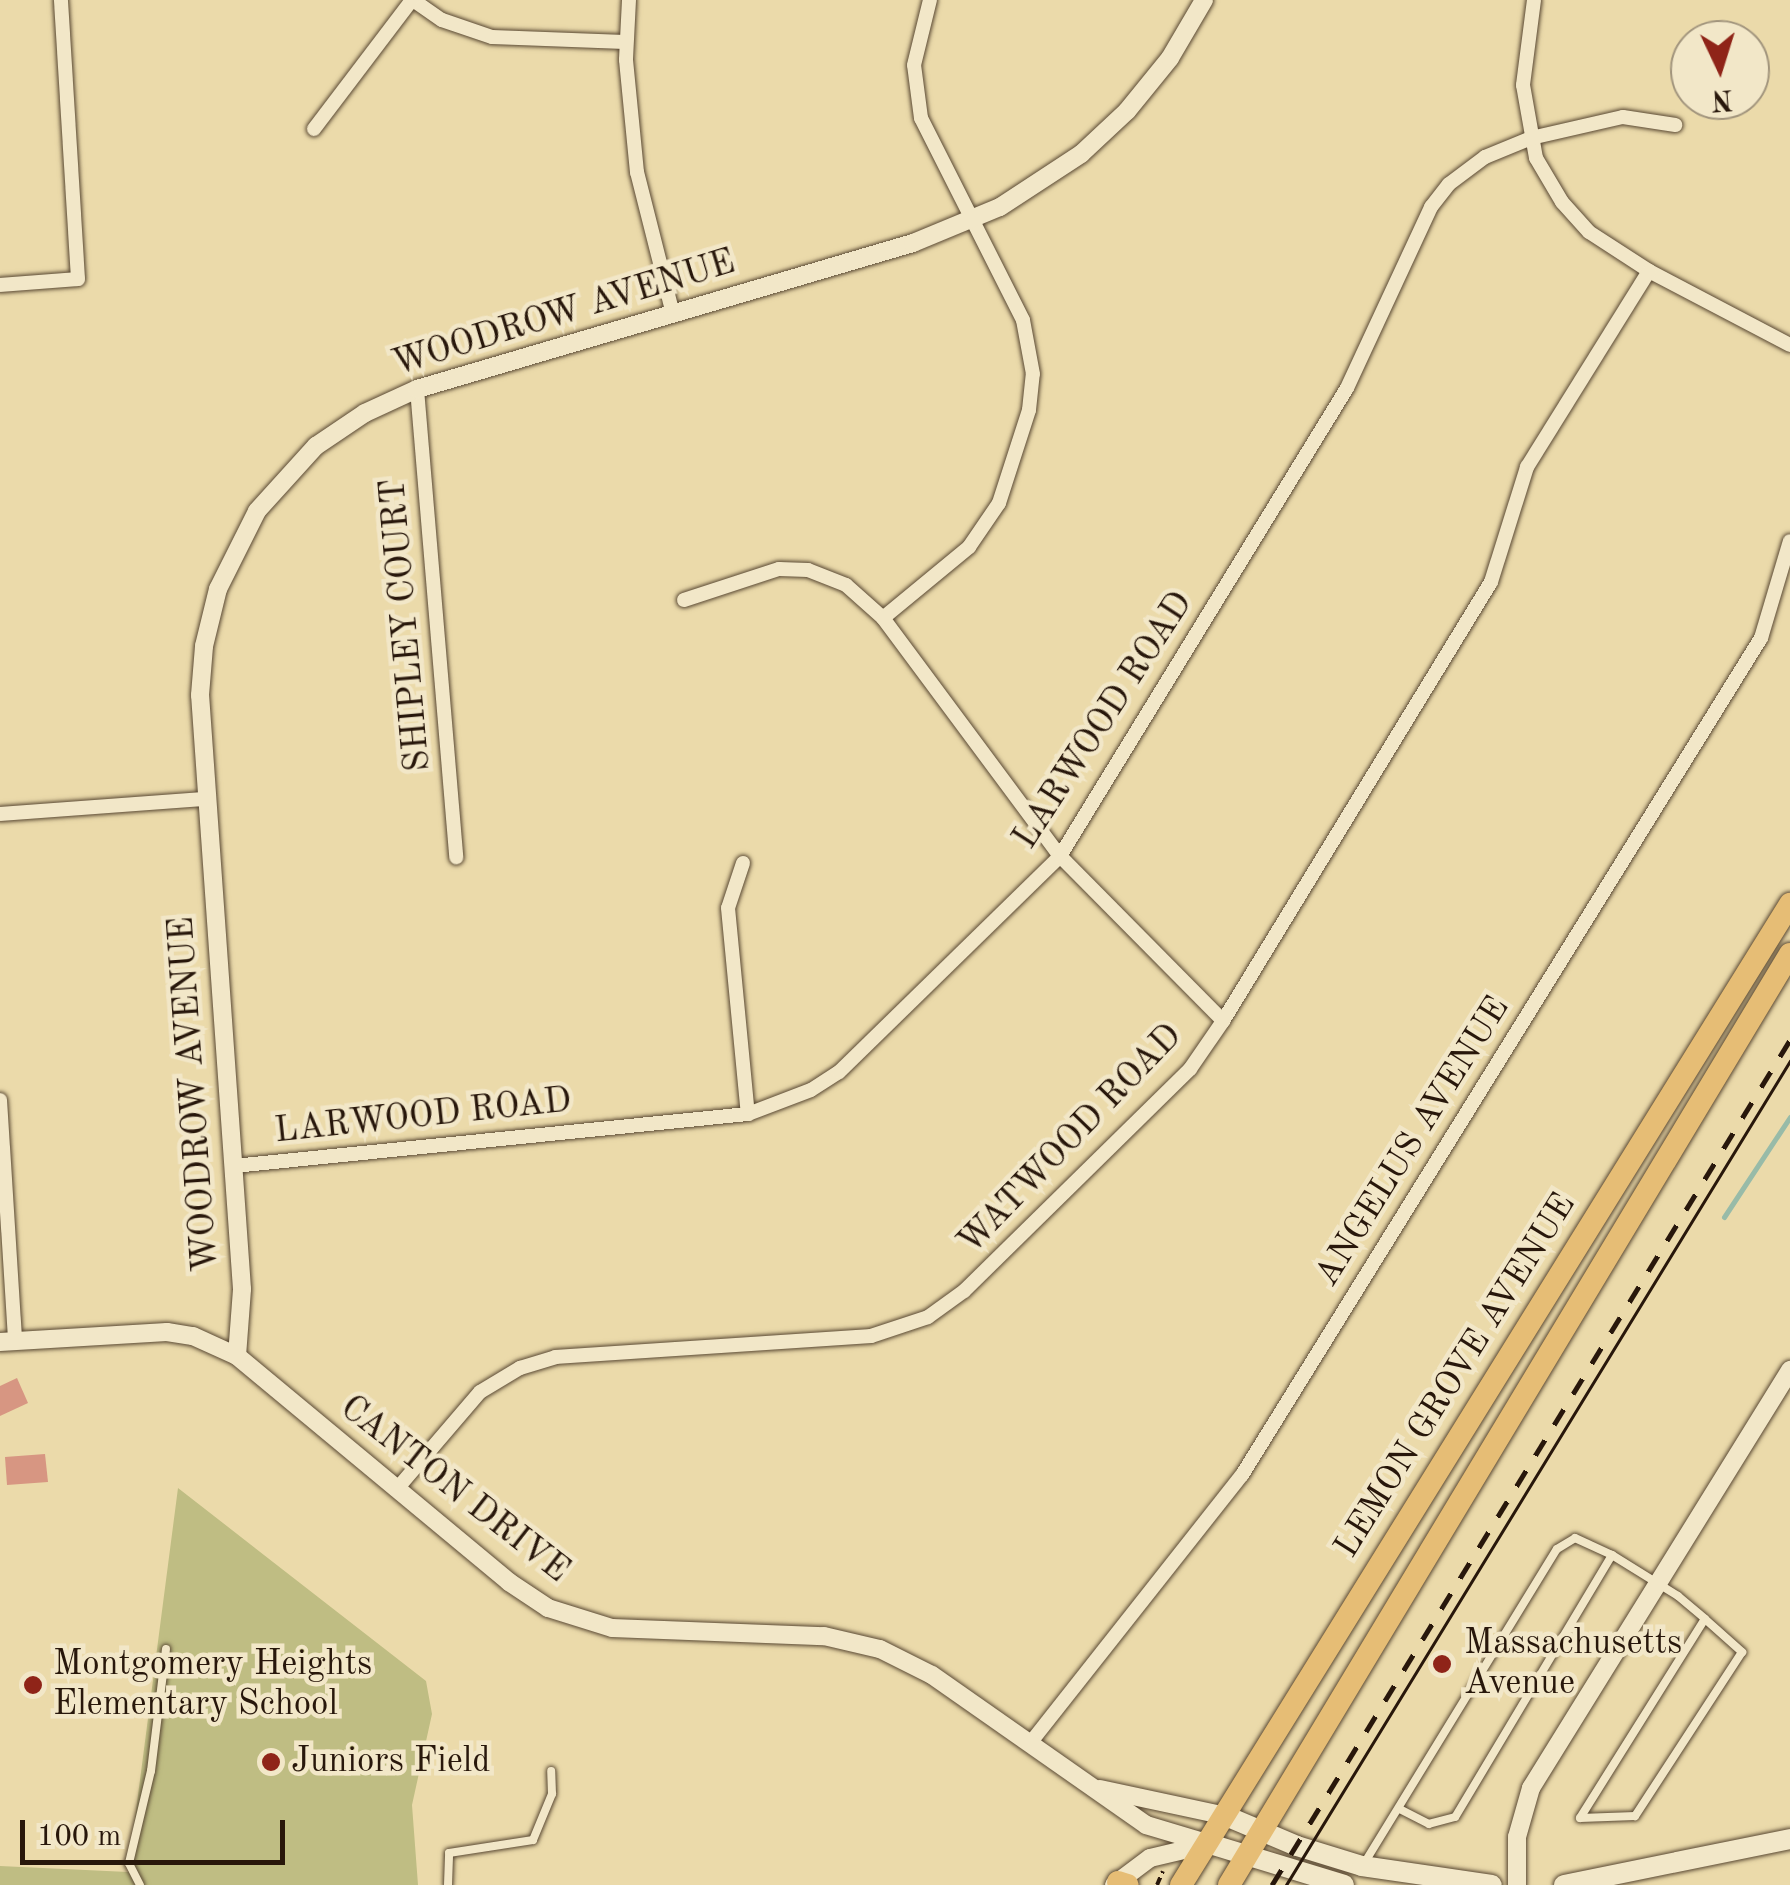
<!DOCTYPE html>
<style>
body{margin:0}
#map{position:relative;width:1790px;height:1885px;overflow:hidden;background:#ebdaaa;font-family:"Old Standard TT",serif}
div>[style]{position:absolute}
.green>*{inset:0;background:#bfbd83}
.stream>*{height:5px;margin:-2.5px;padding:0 2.5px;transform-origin:2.5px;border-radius:2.5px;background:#98bba8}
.building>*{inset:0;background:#d79682}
.path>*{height:4px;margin-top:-2px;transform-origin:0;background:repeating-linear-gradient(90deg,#28170b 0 8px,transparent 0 13px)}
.roads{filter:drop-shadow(0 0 2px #594833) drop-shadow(0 0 2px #594833)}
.service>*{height:8px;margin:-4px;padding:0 4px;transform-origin:4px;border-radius:4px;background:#f2e7c8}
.minor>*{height:14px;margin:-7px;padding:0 7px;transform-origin:7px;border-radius:7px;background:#f2e7c8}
.tertiary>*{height:18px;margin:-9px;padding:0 9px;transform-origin:9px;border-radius:9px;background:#f2e7c8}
.secondary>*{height:20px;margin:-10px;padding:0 10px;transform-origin:10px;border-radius:10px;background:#f2e7c8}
.primary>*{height:22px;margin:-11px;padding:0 11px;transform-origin:11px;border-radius:11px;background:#e6bd75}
.tram>*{height:2.5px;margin:-1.25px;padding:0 1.25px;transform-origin:1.25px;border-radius:1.25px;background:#28170b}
.rail>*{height:5px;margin-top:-2.5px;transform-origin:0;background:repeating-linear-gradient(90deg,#28170b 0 18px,transparent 0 36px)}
.dots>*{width:28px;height:28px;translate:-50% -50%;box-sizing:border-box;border:5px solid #f2e7c8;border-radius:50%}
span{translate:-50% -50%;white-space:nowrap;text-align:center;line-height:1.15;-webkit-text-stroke:9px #f2e7c8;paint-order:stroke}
.street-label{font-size:35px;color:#28170b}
.poi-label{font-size:35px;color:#28170b}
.left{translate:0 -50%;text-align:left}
.north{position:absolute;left:1670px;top:20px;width:100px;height:100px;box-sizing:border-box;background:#f2e7c8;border:2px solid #a1947c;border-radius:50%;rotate:176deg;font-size:28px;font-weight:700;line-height:40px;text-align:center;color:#28170b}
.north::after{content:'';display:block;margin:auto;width:35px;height:45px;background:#8f2418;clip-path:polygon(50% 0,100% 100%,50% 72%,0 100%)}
.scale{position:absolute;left:20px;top:1820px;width:265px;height:45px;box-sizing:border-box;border:5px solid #28170b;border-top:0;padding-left:12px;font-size:30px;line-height:35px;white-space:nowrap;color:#28170b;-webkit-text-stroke:8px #f2e7c8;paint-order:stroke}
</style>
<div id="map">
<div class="green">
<div style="clip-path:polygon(178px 1488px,426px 1681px,432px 1714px,412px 1805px,418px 1885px,0 1885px,0 1866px,128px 1872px)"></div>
</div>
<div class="stream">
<div style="left:1724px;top:1217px;width:120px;rotate:-56.6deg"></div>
</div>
<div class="building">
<div style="clip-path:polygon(17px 1378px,28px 1403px,0 1416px,0 1386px)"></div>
<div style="clip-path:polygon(45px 1454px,48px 1482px,7px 1485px,5px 1457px)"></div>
</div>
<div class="path">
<div style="left:1157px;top:1885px;width:15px;rotate:-67deg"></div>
</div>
<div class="roads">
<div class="service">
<div style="left:1612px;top:1555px;width:78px;rotate:31.8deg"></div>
<div style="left:1678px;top:1596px;width:35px;rotate:40deg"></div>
<div style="left:1705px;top:1619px;width:50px;rotate:41.7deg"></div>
<div style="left:1742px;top:1652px;width:196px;rotate:123.1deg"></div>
<div style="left:1635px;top:1816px;width:55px;rotate:177.9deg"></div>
<div style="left:1580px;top:1818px;width:235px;rotate:-57.9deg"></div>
<div style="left:1365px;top:1862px;width:367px;rotate:-58.5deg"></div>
<div style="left:1557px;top:1549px;width:21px;rotate:-31deg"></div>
<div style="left:1575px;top:1538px;width:41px;rotate:24.7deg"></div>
<div style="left:1612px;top:1555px;width:305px;rotate:120.9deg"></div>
<div style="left:1455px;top:1817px;width:27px;rotate:165deg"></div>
<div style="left:1429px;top:1824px;width:33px;rotate:-153deg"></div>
<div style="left:140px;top:1885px;width:25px;rotate:-117deg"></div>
<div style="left:129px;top:1863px;width:95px;rotate:-76.6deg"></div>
<div style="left:151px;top:1771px;width:123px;rotate:-83deg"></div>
<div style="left:448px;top:1885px;width:32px;rotate:-88deg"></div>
<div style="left:449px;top:1853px;width:85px;rotate:-8.8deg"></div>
<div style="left:533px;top:1840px;width:50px;rotate:-67.6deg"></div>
<div style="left:552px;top:1794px;width:23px;rotate:-92deg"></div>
</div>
<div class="minor">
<div style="left:413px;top:0;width:35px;rotate:35deg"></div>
<div style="left:442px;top:20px;width:53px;rotate:18.8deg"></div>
<div style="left:492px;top:37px;width:133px;rotate:2.2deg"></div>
<div style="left:629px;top:0;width:60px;rotate:92.9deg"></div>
<div style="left:626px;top:60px;width:113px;rotate:84.4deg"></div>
<div style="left:637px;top:172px;width:146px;rotate:75.8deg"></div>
<div style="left:1534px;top:0;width:86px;rotate:97.4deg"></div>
<div style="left:1523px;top:85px;width:74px;rotate:79.9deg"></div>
<div style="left:1536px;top:158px;width:51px;rotate:59.4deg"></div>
<div style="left:1562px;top:202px;width:40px;rotate:48deg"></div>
<div style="left:1589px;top:232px;width:72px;rotate:33deg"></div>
<div style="left:1649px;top:271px;width:159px;rotate:27.7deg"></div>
<div style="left:314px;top:129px;width:162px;rotate:-52.8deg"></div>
<div style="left:0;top:285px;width:78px;rotate:-4.4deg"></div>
<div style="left:78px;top:279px;width:280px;rotate:-93.5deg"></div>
<div style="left:417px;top:389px;width:470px;rotate:85.2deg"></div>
<div style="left:684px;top:600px;width:100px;rotate:-18.1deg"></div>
<div style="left:779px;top:569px;width:29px;rotate:2deg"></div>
<div style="left:808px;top:570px;width:41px;rotate:21.5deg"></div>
<div style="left:846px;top:585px;width:50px;rotate:41.7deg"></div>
<div style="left:883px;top:618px;width:297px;rotate:53.4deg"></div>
<div style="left:1060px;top:856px;width:232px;rotate:45.3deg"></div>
<div style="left:883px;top:618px;width:112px;rotate:-39.5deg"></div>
<div style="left:969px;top:547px;width:53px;rotate:-55.7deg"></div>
<div style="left:999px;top:503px;width:98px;rotate:-72.1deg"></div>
<div style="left:1029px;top:410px;width:36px;rotate:-84deg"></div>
<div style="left:1033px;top:374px;width:55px;rotate:-100.5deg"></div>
<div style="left:1023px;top:320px;width:226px;rotate:-116.8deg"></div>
<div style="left:921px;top:118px;width:53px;rotate:-97.5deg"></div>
<div style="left:914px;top:65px;width:67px;rotate:-76.2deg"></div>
<div style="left:0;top:814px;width:207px;rotate:-4.2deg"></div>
<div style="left:743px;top:863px;width:47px;rotate:108.4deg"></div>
<div style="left:728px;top:908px;width:207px;rotate:84.5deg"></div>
<div style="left:0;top:1100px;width:241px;rotate:86.4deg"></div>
<div style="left:234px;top:1166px;width:517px;rotate:-5.78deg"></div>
<div style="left:748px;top:1114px;width:67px;rotate:-20.9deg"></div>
<div style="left:811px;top:1090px;width:33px;rotate:-33deg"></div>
<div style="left:839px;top:1072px;width:309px;rotate:-44.3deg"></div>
<div style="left:1060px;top:856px;width:549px;rotate:-58.48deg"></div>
<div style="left:1347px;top:388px;width:200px;rotate:-65.1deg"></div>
<div style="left:1431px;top:207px;width:29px;rotate:-52deg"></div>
<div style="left:1449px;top:184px;width:45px;rotate:-36.9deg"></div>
<div style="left:1485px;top:157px;width:50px;rotate:-22.4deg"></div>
<div style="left:1531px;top:138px;width:94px;rotate:-12.9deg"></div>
<div style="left:1623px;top:117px;width:53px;rotate:8.7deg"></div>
<div style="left:396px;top:1490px;width:129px;rotate:-49.4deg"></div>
<div style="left:480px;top:1392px;width:47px;rotate:-31deg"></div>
<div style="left:520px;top:1368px;width:37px;rotate:-17deg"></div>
<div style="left:555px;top:1357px;width:317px;rotate:-3.8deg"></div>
<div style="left:871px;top:1336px;width:60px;rotate:-18.4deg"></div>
<div style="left:928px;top:1317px;width:44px;rotate:-35.8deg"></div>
<div style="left:964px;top:1291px;width:317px;rotate:-44.5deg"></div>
<div style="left:1190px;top:1069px;width:58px;rotate:-55.5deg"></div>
<div style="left:1223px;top:1021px;width:514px;rotate:-58.6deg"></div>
<div style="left:1491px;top:582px;width:121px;rotate:-72.6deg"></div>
<div style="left:1527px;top:467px;width:231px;rotate:-58.1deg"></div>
<div style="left:1031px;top:1742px;width:340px;rotate:-51.7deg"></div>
<div style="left:1242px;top:1475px;width:985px;rotate:-58.2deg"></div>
<div style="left:1761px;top:638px;width:101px;rotate:-73.4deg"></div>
</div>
<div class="tertiary">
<div style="left:0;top:1342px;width:167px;rotate:-3.4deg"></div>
<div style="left:167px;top:1332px;width:26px;rotate:9deg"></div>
<div style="left:193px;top:1336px;width:48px;rotate:24.4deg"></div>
<div style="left:237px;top:1356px;width:354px;rotate:39.7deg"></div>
<div style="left:509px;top:1582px;width:47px;rotate:33.7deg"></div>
<div style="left:548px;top:1608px;width:67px;rotate:17.4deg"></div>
<div style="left:612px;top:1628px;width:212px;rotate:2.2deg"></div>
<div style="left:824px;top:1636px;width:57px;rotate:13.1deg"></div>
<div style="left:880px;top:1649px;width:58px;rotate:26.6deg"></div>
<div style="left:932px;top:1675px;width:261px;rotate:35deg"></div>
<div style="left:1146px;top:1825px;width:67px;rotate:16.5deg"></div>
<div style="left:237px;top:1356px;width:67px;rotate:-85.7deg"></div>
<div style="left:242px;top:1289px;width:595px;rotate:-94.04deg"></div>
<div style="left:200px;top:695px;width:49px;rotate:-85.3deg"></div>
<div style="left:204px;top:646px;width:59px;rotate:-76.2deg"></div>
<div style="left:218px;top:589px;width:87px;rotate:-63.4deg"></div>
<div style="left:257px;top:511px;width:88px;rotate:-47.8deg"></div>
<div style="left:316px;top:446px;width:59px;rotate:-34deg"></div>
<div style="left:365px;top:413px;width:57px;rotate:-24.8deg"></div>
<div style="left:417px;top:389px;width:517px;rotate:-16.4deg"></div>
<div style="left:913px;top:243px;width:94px;rotate:-22.5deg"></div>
<div style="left:1000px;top:207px;width:97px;rotate:-33.2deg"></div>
<div style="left:1081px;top:154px;width:63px;rotate:-43.1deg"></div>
<div style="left:1127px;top:111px;width:68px;rotate:-50.9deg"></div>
<div style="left:1170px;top:58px;width:67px;rotate:-59.6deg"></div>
<div style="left:1100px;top:1789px;width:129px;rotate:12.1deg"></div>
<div style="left:1114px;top:1885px;width:45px;rotate:-36.9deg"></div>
<div style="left:1150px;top:1858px;width:61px;rotate:-13.3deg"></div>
<div style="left:1517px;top:1885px;width:48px;rotate:-90deg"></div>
<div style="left:1517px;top:1837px;width:51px;rotate:-74.1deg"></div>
<div style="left:1531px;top:1788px;width:492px;rotate:-58.2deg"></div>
</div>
<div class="secondary">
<div style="left:1226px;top:1816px;width:77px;rotate:22.9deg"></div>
<div style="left:1297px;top:1846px;width:68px;rotate:17.1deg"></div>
<div style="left:1362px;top:1866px;width:131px;rotate:8.3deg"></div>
<div style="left:1210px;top:1844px;width:140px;rotate:17deg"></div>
<div style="left:1564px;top:1885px;width:231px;rotate:-11.5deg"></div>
</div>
<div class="primary">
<div style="left:1118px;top:1882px;width:10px;rotate:17deg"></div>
<div style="left:1181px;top:1885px;width:1155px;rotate:-58.17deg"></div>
<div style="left:1229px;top:1885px;width:1087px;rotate:-58.93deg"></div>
</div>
</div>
<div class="tram">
<div style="left:1286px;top:1885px;width:966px;rotate:-58.55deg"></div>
</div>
<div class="rail">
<div style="left:1272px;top:1885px;width:991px;rotate:-58.49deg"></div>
</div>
<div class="dots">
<div style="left:1442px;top:1664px;background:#8f2418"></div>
<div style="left:33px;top:1685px;background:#8f2418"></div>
<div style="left:271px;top:1762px;background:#8f2418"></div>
</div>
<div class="street-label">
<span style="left:564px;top:314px;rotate:-17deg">WOODROW AVENUE</span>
<span style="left:407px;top:625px;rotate:-95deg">SHIPLEY COURT</span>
<span style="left:1104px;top:721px;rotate:-57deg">LARWOOD ROAD</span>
<span style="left:195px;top:1094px;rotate:-94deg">WOODROW AVENUE</span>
<span style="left:423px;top:1117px;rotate:-6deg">LARWOOD ROAD</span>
<span style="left:1071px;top:1140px;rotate:-46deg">WATWOOD ROAD</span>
<span style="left:1413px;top:1142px;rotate:-58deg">ANGELUS AVENUE</span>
<span style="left:1456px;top:1376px;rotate:-58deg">LEMON GROVE AVENUE</span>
<span style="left:454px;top:1490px;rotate:38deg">CANTON DRIVE</span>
</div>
<div class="poi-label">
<span class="left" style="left:1464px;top:1664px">Massachusetts<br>Avenue</span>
<span class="left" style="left:53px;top:1685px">Montgomery Heights<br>Elementary School</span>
<span class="left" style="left:291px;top:1762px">Juniors Field</span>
</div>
<div class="north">N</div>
<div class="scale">100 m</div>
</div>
